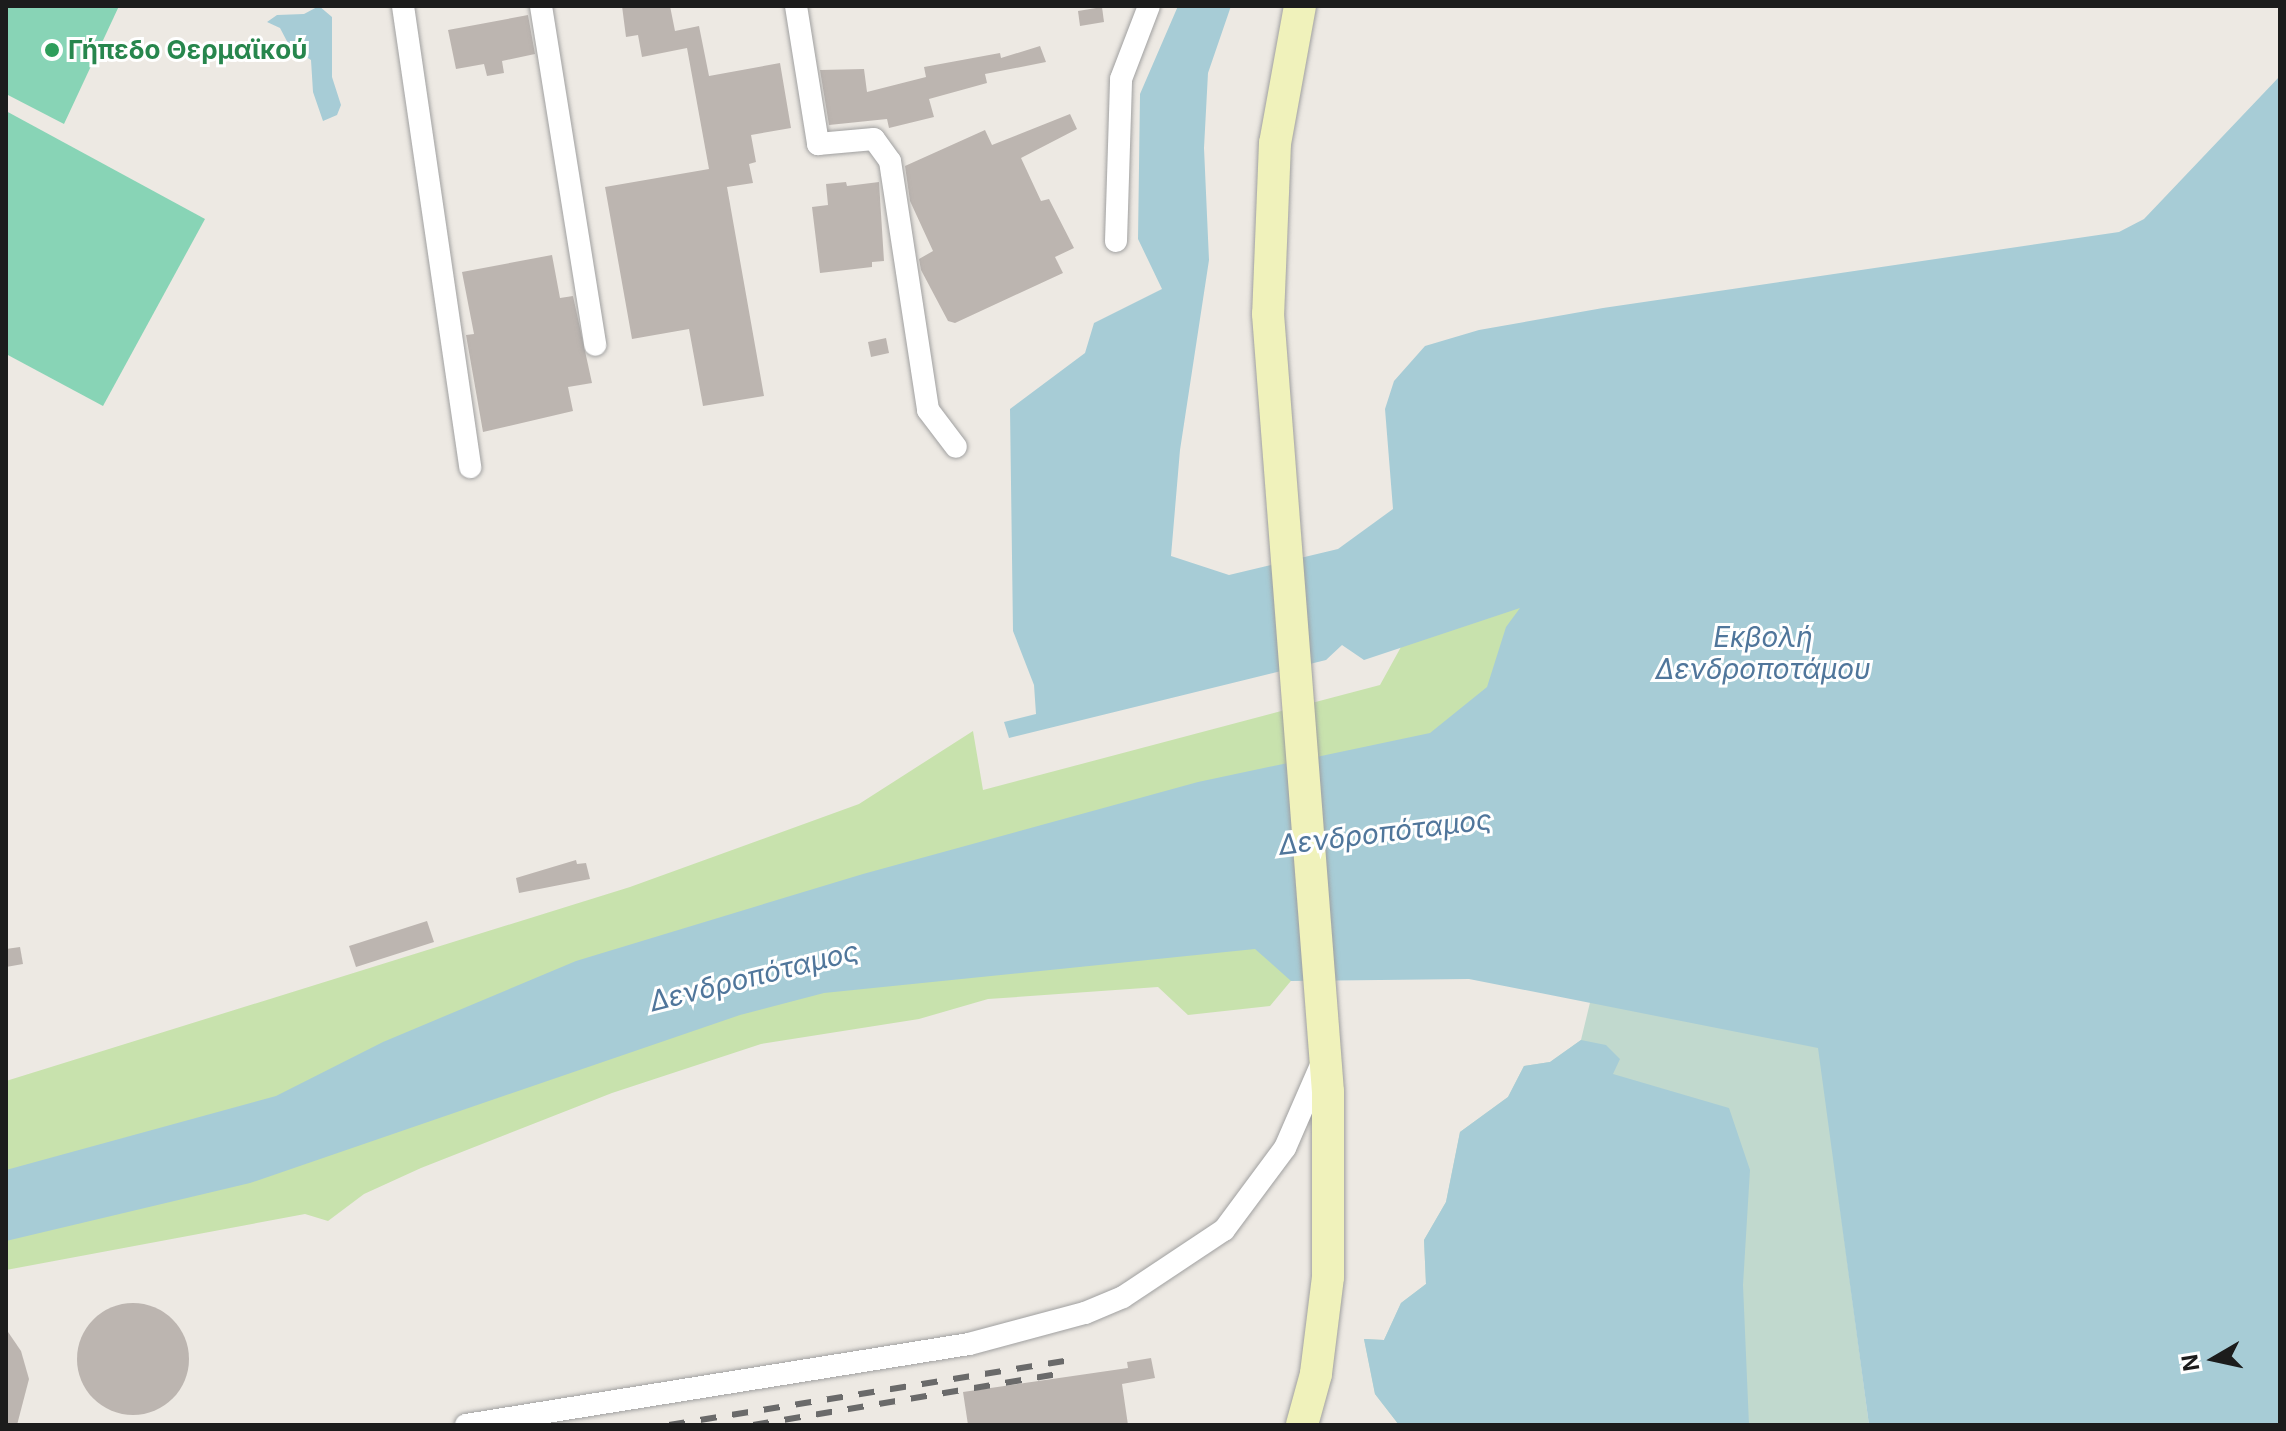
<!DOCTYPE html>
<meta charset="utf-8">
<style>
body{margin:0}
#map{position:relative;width:2286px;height:1431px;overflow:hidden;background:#ede9e3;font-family:Inter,sans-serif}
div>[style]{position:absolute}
.grass>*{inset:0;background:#c8e2ad}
.wetland>*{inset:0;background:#c1d9ce}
.pitch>*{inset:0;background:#88d4b6}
.water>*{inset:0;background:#a7ccd6}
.building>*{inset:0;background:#bcb5b0}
.round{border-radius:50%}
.roads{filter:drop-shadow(0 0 2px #a0a0a0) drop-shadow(0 0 2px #a0a0a0)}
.street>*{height:22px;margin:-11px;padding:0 11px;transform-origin:11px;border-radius:11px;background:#fff}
.secondary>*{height:32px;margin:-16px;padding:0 16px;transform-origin:16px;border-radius:16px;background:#f0f2bb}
.rail>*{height:6px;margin-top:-3px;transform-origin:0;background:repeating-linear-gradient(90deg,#6a6a6a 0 16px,transparent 0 32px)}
.dots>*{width:22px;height:22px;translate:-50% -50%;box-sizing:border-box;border:4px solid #fff;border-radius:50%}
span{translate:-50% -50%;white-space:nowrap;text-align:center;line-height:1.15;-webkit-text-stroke:6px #fff;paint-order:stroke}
.leisure-label{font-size:26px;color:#27864d;font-weight:700}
.left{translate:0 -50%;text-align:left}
.water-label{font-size:28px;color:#50769b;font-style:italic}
.frame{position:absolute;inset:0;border:8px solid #1c1c1c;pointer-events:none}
.north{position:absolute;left:2174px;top:1319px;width:80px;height:80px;-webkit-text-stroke:6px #fff;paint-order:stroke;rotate:261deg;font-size:22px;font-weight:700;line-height:32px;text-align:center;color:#1c1c1c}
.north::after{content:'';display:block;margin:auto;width:28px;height:36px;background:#1c1c1c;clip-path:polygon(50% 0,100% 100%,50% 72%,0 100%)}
</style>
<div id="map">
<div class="grass">
<div style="clip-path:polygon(1525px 588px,1596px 984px,1421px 965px,1295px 976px,1270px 1006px,1188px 1015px,1158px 987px,988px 999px,919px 1019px,761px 1044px,612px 1093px,421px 1168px,364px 1194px,328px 1221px,305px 1214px,6px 1270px,6px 1081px,630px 887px,859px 804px,973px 731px,983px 790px,1380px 685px,1412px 627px)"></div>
</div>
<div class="wetland">
<div style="clip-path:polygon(1624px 861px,1819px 1048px,1869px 1425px,1399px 1425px,1375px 1394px,1364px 1339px,1384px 1340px,1401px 1303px,1426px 1284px,1424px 1240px,1446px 1202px,1460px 1132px,1508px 1097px,1524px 1066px,1550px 1062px,1581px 1040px)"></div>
</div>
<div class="pitch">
<div style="clip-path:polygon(6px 6px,119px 6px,64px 124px,6px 94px)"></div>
<div style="clip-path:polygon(6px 111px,205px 219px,103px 406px,6px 354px)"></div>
</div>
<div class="water">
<div style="clip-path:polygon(319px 6px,332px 17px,332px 77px,341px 105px,337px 115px,323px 121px,313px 92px,311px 60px,290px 47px,280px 28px,267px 22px,277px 15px,304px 14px)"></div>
<div style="clip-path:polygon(1178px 6px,1231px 6px,1208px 73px,1204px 148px,1209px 260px,1180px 450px,1171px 556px,1229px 575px,1338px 549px,1393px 509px,1385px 409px,1394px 381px,1425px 346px,1479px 330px,1603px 308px,2119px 232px,2144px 219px,2280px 76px,2280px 1425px,1869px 1425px,1818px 1048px,1469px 979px,1291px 981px,1255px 949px,824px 993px,740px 1015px,250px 1183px,6px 1241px,6px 1170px,276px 1096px,383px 1042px,576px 961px,863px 874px,1198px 782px,1430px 733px,1487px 687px,1506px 627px,1520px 608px,1364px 660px,1342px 645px,1326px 660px,1009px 738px,1004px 722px,1036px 714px,1034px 685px,1013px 631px,1010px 409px,1085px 353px,1094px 323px,1162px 289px,1138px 239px,1140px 94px)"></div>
<div style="clip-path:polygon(1581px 1040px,1606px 1045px,1620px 1059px,1613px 1074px,1729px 1108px,1750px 1170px,1743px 1285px,1749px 1425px,1399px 1425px,1375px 1394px,1364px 1339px,1384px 1340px,1401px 1303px,1426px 1284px,1424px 1240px,1446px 1202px,1460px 1132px,1508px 1097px,1524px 1066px,1550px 1062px)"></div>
</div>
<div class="building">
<div style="clip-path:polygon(622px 6px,670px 6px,675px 31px,699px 26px,709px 76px,780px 63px,791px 128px,751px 135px,756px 162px,749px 164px,753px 183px,727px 187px,764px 396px,703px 406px,689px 329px,632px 339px,605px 187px,709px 169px,687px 48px,642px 57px,638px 35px,626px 37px)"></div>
<div style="clip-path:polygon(1102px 7px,1104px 22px,1080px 26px,1078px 11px)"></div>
<div style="clip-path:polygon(528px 15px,535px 54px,502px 61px,504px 73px,487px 76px,484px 64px,456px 69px,448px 30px)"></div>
<div style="clip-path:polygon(1040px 46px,1046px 62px,985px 74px,987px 83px,929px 99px,934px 117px,889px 128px,887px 119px,829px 125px,820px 70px,864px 69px,867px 92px,926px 77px,924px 67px,1000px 53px,1001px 58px)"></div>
<div style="clip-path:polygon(1070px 114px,1077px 129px,1021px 158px,1041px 201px,1049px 199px,1074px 248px,1055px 257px,1063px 273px,955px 323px,948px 321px,921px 270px,919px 259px,933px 251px,910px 201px,905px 166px,985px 130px,992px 145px)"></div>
<div style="clip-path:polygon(846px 182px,847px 186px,879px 182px,884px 261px,872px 262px,872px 267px,820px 273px,812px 207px,828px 205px,826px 184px)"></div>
<div style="clip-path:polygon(552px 255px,560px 298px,573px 296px,592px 383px,568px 387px,573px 411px,483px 432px,466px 335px,474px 334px,462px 272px)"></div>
<div style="clip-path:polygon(886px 338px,889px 353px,871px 357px,868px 342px)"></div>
<div style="clip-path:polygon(576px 860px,577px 864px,586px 863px,590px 879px,519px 893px,516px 878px)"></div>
<div style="clip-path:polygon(427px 921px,434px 942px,356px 967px,349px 946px)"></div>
<div style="clip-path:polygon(20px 947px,23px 964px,6px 967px,6px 949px)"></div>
<div class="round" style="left:77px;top:1303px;width:112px;height:112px"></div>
<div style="clip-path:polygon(6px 1329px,21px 1351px,29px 1379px,17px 1425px,6px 1425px)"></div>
<div style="clip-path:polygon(1151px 1358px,1155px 1378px,1122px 1384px,1128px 1425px,968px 1425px,963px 1392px,1128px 1368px,1127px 1362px)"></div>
</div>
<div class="roads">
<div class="street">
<div style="left:403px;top:6px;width:466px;rotate:81.7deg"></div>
<div style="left:541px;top:6px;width:343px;rotate:80.9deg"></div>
<div style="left:796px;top:6px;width:140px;rotate:80.9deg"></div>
<div style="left:818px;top:144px;width:56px;rotate:-5.1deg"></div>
<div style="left:874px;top:139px;width:27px;rotate:54deg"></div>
<div style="left:890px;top:161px;width:252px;rotate:81.3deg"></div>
<div style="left:928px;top:410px;width:46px;rotate:52.9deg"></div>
<div style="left:1116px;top:241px;width:162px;rotate:-88.2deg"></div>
<div style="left:1121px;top:79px;width:78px;rotate:-69deg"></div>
<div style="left:466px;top:1425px;width:509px;rotate:-9.15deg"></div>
<div style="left:969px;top:1344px;width:120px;rotate:-15deg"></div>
<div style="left:1085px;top:1313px;width:41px;rotate:-22.8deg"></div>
<div style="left:1123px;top:1297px;width:121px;rotate:-33.6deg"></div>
<div style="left:1224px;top:1230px;width:102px;rotate:-53.4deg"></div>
<div style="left:1285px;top:1148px;width:93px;rotate:-66.5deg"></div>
</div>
<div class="secondary">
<div style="left:1300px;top:6px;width:139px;rotate:100.3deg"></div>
<div style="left:1275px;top:143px;width:171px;rotate:92.3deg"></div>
<div style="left:1268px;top:314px;width:780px;rotate:85.59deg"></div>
<div style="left:1328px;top:1092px;width:185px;rotate:90deg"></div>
<div style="left:1328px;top:1277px;width:98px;rotate:97.1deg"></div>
<div style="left:1316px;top:1374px;width:53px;rotate:105.4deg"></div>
</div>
</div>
<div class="rail">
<div style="left:669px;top:1425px;width:402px;rotate:-9.2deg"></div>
<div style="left:753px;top:1425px;width:309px;rotate:-9.5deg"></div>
</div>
<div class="dots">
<div style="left:52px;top:50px;background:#2e9e5b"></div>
</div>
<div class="leisure-label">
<span class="left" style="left:68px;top:50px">Γήπεδο Θερμαϊκού</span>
</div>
<div class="water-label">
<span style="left:1763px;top:653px">Εκβολή<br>Δενδροποτάμου</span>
<span style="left:1385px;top:832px;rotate:-7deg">Δενδροπόταμος</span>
<span style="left:754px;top:976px;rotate:-14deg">Δενδροπόταμος</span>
</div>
<div class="frame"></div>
<div class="north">N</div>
</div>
